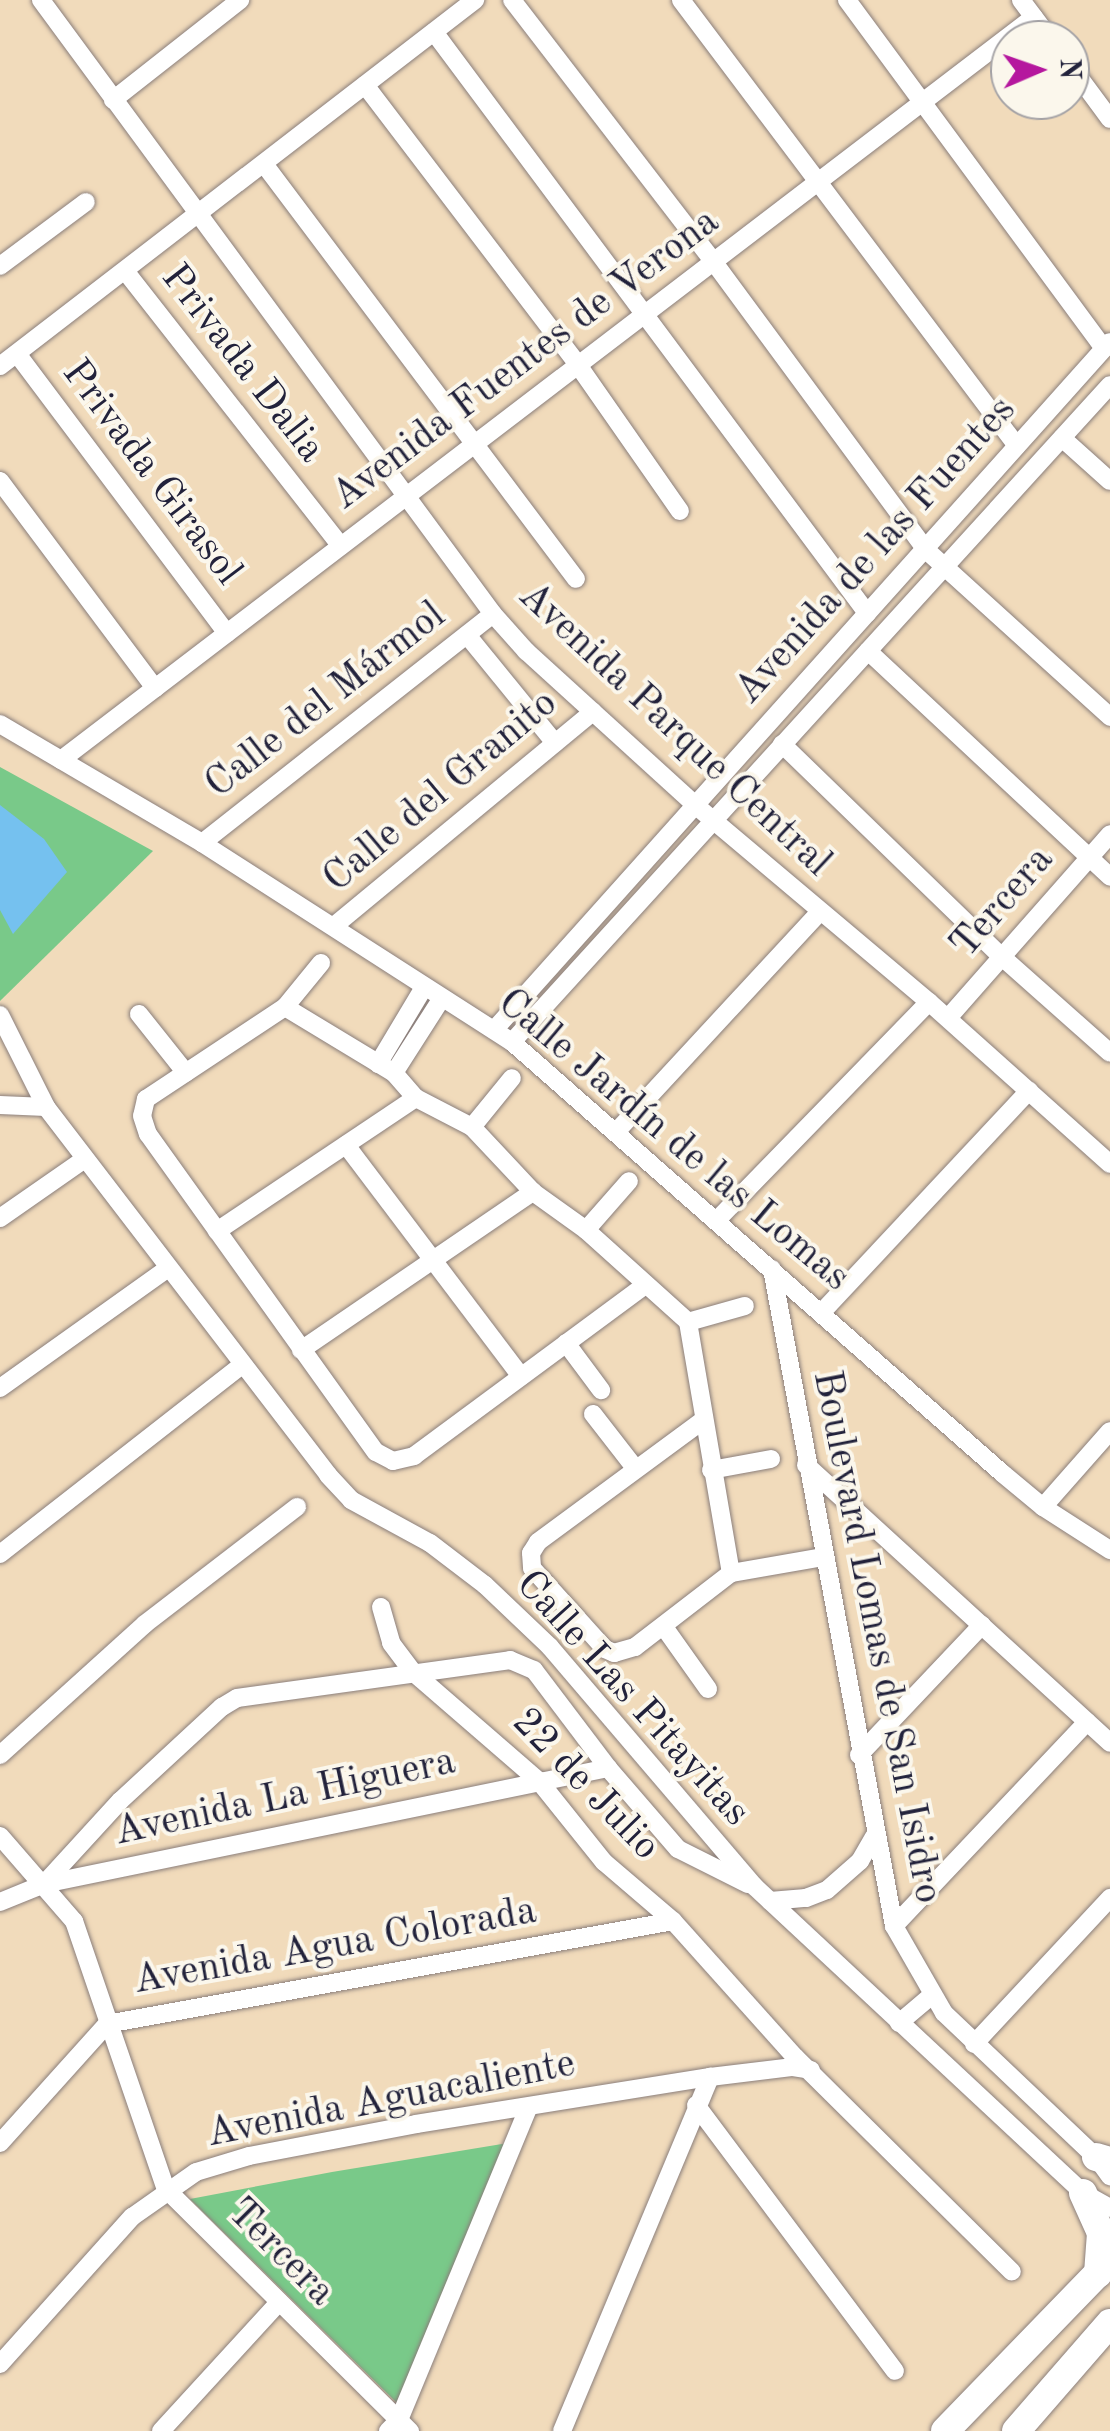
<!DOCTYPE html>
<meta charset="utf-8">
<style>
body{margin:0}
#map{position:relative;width:1110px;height:2431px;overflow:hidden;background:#f1dbbb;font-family:"Old Standard TT",serif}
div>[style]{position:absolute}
.green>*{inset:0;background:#79c989}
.water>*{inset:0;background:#75c1ef}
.roads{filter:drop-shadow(0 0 2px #8a7e7b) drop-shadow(0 0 2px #8a7e7b)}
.minor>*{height:18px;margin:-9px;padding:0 9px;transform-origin:9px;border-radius:9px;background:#fff}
.primary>*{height:28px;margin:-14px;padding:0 14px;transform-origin:14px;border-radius:14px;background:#fff}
span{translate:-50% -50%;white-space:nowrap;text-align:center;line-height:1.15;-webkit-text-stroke:8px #fbf7ec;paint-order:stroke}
.street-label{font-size:40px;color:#22223b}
.north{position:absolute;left:990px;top:20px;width:100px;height:100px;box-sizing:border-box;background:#fbf7ec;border:2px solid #a4a2a5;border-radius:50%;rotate:88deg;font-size:28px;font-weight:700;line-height:40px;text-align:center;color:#22223b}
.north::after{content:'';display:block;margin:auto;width:35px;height:45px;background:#b5179e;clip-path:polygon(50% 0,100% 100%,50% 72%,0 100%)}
</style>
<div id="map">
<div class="green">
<div style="clip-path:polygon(0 767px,153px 851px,0 1001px)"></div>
<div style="clip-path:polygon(508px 2143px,399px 2405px,190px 2199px,332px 2172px)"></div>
</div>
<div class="water">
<div style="clip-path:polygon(0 805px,44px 839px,67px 872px,13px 934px,0 910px)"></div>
</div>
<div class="roads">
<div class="minor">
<div style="left:41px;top:0;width:762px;rotate:53.64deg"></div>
<div style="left:493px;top:614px;width:50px;rotate:48.3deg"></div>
<div style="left:526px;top:651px;width:229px;rotate:42.3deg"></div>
<div style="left:695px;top:805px;width:306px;rotate:40.1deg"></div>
<div style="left:929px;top:1002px;width:243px;rotate:41.8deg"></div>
<div style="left:512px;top:0;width:329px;rotate:52.4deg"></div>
<div style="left:713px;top:261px;width:358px;rotate:53.6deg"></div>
<div style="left:925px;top:549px;width:250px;rotate:42.2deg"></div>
<div style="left:681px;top:0;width:558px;rotate:53.01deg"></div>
<div style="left:847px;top:0;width:433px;rotate:53.6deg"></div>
<div style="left:1021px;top:0;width:50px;rotate:53.1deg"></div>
<div style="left:434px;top:32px;width:725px;rotate:53.3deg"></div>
<div style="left:1070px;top:65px;width:67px;rotate:53.5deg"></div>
<div style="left:365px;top:85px;width:352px;rotate:52.7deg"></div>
<div style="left:578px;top:365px;width:178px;rotate:55.1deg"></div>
<div style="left:113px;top:100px;width:162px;rotate:-38.2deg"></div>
<div style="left:264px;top:164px;width:519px;rotate:53.06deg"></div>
<div style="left:0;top:266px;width:107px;rotate:-36.7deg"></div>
<div style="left:126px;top:272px;width:348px;rotate:51.9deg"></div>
<div style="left:18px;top:355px;width:348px;rotate:53.1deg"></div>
<div style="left:0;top:366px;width:600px;rotate:-37.62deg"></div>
<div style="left:1062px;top:438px;width:64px;rotate:41.9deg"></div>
<div style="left:0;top:481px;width:259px;rotate:53.2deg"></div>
<div style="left:467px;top:635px;width:139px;rotate:50.8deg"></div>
<div style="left:868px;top:651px;width:331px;rotate:43deg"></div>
<div style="left:0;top:724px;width:234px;rotate:30.5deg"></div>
<div style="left:202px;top:843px;width:368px;rotate:32.7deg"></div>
<div style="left:512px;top:1042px;width:653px;rotate:41.33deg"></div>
<div style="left:1002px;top:1473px;width:53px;rotate:39.7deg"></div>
<div style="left:1043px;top:1507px;width:80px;rotate:32.7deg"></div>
<div style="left:782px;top:744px;width:306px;rotate:44.1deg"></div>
<div style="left:1002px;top:957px;width:144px;rotate:41.6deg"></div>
<div style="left:61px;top:760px;width:1224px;rotate:-37.37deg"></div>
<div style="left:202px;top:843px;width:370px;rotate:-38.2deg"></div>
<div style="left:334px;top:926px;width:336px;rotate:-39.6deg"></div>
<div style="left:321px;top:963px;width:57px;rotate:129.3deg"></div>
<div style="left:285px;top:1007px;width:167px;rotate:146.5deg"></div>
<div style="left:146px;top:1099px;width:17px;rotate:103deg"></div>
<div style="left:142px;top:1116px;width:19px;rotate:72deg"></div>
<div style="left:148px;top:1134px;width:391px;rotate:54.4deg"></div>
<div style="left:376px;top:1452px;width:19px;rotate:28deg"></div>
<div style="left:393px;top:1461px;width:22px;rotate:-13deg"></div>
<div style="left:414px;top:1456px;width:287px;rotate:-36.5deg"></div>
<div style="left:285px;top:1007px;width:127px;rotate:31.2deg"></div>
<div style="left:394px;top:1073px;width:33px;rotate:49deg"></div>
<div style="left:416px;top:1098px;width:63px;rotate:27.4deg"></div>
<div style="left:472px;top:1127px;width:89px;rotate:46.8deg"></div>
<div style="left:533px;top:1192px;width:65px;rotate:35.6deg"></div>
<div style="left:586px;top:1230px;width:137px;rotate:42deg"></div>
<div style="left:688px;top:1322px;width:255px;rotate:80.3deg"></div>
<div style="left:139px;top:1014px;width:75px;rotate:51.5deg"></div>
<div style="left:0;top:1015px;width:103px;rotate:63.4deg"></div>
<div style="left:46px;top:1107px;width:464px;rotate:52.5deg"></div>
<div style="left:328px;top:1475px;width:34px;rotate:47deg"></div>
<div style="left:351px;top:1500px;width:90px;rotate:28.6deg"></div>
<div style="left:430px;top:1543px;width:69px;rotate:37.4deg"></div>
<div style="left:485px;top:1585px;width:90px;rotate:43.6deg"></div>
<div style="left:550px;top:1647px;width:314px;rotate:49.5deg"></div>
<div style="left:754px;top:1886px;width:450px;rotate:43deg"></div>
<div style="left:1083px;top:2193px;width:31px;rotate:29deg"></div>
<div style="left:948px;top:1018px;width:245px;rotate:-48.6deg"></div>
<div style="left:494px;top:1030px;width:923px;rotate:-48.16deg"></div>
<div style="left:512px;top:1042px;width:888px;rotate:-47.69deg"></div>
<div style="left:378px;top:1064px;width:90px;rotate:-59.1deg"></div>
<div style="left:394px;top:1073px;width:89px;rotate:-57.4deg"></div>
<div style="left:0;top:1105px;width:46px;rotate:2.5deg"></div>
<div style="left:472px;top:1127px;width:63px;rotate:-50.8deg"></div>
<div style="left:616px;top:1132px;width:300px;rotate:-47.2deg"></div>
<div style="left:346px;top:1145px;width:290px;rotate:52.9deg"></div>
<div style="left:0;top:1218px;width:103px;rotate:-34.8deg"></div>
<div style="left:717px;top:1220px;width:304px;rotate:-45.8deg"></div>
<div style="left:586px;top:1230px;width:65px;rotate:-48.7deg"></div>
<div style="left:217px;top:1231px;width:239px;rotate:-33.8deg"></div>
<div style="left:772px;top:1269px;width:668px;rotate:79.48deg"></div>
<div style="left:894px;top:1926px;width:100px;rotate:60.1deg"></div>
<div style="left:944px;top:2013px;width:209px;rotate:43.5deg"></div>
<div style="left:1096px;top:2157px;width:24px;rotate:54deg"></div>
<div style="left:822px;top:1312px;width:303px;rotate:-46.9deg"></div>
<div style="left:688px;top:1322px;width:59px;rotate:-15.7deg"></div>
<div style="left:566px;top:1343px;width:59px;rotate:53.3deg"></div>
<div style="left:301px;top:1350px;width:281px;rotate:-34.3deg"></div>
<div style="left:0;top:1388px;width:205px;rotate:-35.5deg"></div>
<div style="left:593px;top:1414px;width:68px;rotate:52.1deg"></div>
<div style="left:702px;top:1421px;width:204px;rotate:143.6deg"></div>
<div style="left:538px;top:1542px;width:13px;rotate:122deg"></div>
<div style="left:531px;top:1553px;width:15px;rotate:86deg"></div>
<div style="left:532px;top:1568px;width:109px;rotate:48deg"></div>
<div style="left:605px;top:1649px;width:10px;rotate:24deg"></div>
<div style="left:614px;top:1653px;width:22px;rotate:-16deg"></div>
<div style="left:635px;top:1647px;width:121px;rotate:-37.6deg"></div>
<div style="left:731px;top:1573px;width:94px;rotate:-9.8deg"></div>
<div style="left:806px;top:1465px;width:412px;rotate:42.4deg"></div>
<div style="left:711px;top:1470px;width:61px;rotate:-10.4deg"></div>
<div style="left:1043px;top:1507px;width:101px;rotate:-48.6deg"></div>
<div style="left:0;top:1554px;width:307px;rotate:-38deg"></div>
<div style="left:381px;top:1607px;width:37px;rotate:74deg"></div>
<div style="left:391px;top:1643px;width:36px;rotate:53deg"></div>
<div style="left:413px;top:1672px;width:167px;rotate:40.9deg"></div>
<div style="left:539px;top:1781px;width:104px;rotate:51.3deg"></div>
<div style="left:604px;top:1862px;width:91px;rotate:40.5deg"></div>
<div style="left:673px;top:1921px;width:183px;rotate:48.1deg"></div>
<div style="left:795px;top:2057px;width:305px;rotate:44.7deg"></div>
<div style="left:664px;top:1627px;width:76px;rotate:54.6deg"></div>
<div style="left:0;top:1755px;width:195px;rotate:-42.1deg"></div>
<div style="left:145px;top:1624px;width:192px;rotate:-37.6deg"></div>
<div style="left:859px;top:1755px;width:179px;rotate:-46.6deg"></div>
<div style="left:0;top:1836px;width:113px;rotate:49deg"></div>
<div style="left:74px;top:1921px;width:283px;rotate:71.1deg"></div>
<div style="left:166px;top:2189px;width:344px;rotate:44.8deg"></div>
<div style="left:44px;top:1884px;width:113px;rotate:-47.5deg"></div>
<div style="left:120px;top:1801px;width:139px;rotate:-42.7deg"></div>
<div style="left:222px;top:1707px;width:17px;rotate:-31deg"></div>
<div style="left:237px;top:1698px;width:276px;rotate:-7.9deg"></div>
<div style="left:510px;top:1660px;width:26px;rotate:23deg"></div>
<div style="left:534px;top:1670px;width:123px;rotate:52.9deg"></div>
<div style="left:608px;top:1768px;width:107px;rotate:49.2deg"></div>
<div style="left:678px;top:1849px;width:78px;rotate:26.6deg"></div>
<div style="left:770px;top:1901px;width:36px;rotate:-5deg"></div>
<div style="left:806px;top:1898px;width:22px;rotate:-21deg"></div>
<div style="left:827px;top:1890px;width:44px;rotate:-41.3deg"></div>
<div style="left:860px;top:1861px;width:28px;rotate:-60deg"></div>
<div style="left:0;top:1902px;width:48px;rotate:-22.2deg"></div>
<div style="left:44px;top:1884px;width:576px;rotate:-11.62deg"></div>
<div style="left:894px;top:1926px;width:281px;rotate:-46.6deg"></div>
<div style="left:899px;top:2023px;width:42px;rotate:-40.2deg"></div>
<div style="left:974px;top:2044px;width:200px;rotate:-47deg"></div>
<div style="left:696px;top:2105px;width:332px;rotate:53.2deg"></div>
<div style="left:0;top:2143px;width:160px;rotate:-48deg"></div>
<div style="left:107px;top:2024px;width:575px;rotate:-10.31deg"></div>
<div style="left:0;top:2364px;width:198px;rotate:-48.1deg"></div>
<div style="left:132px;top:2217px;width:78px;rotate:-35.1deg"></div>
<div style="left:196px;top:2172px;width:55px;rotate:-16.8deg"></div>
<div style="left:249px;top:2156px;width:170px;rotate:-10.8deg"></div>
<div style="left:416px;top:2124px;width:298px;rotate:-9.1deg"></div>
<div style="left:710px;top:2077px;width:84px;rotate:-6.9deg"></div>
<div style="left:793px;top:2067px;width:18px;rotate:9deg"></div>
<div style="left:161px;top:2431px;width:175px;rotate:-47.5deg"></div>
<div style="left:388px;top:2431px;width:16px;rotate:-45deg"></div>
<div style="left:399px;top:2420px;width:338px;rotate:-67.5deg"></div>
<div style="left:562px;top:2431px;width:384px;rotate:-67.3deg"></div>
</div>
<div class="primary">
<div style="left:1096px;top:2157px;width:15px;rotate:16deg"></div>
<div style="left:1083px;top:2193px;width:44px;rotate:65.8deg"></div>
<div style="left:1101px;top:2233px;width:41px;rotate:94.2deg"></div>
<div style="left:945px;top:2431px;width:237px;rotate:-45.9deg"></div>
<div style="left:1016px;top:2431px;width:143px;rotate:-49deg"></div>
</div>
</div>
<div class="street-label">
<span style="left:526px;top:360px;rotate:-37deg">Avenida Fuentes de Verona</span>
<span style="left:242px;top:364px;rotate:52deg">Privada Dalia</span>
<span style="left:151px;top:473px;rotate:53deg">Privada Girasol</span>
<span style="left:876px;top:551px;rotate:-48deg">Avenida de las Fuentes</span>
<span style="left:326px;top:701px;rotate:-38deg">Calle del Mármol</span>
<span style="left:674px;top:730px;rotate:43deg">Avenida Parque Central</span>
<span style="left:441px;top:792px;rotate:-40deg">Calle del Granito</span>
<span style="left:1003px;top:903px;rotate:-49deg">Tercera</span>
<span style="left:673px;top:1141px;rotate:40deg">Calle Jardín de las Lomas</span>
<span style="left:876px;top:1637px;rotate:79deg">Boulevard Lomas de San Isidro</span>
<span style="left:632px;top:1699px;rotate:48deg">Calle Las Pitayitas</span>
<span style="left:585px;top:1785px;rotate:46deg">22 de Julio</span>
<span style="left:285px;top:1798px;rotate:-12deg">Avenida La Higuera</span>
<span style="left:335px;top:1947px;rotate:-10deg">Avenida Agua Colorada</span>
<span style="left:391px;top:2100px;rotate:-11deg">Avenida Aguacaliente</span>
<span style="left:280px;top:2253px;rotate:45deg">Tercera</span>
</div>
<div class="north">N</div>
</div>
